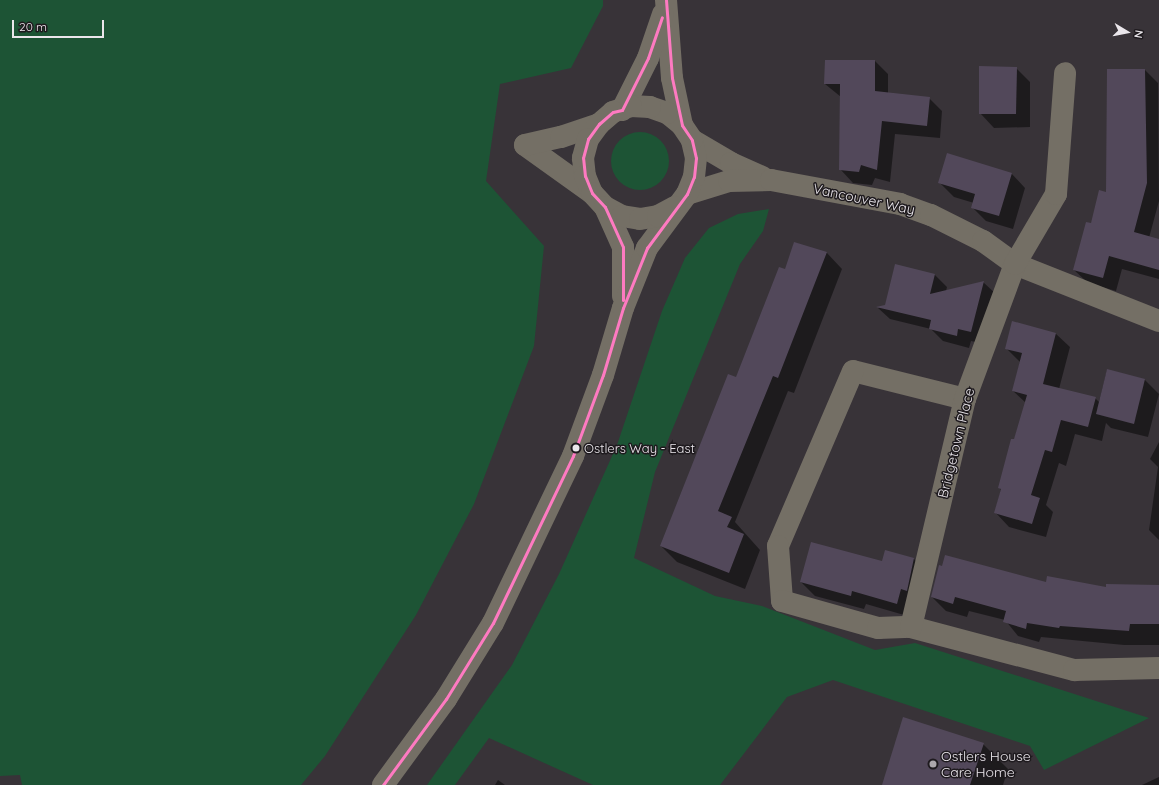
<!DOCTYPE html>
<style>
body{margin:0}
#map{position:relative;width:1159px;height:785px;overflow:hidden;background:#383338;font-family:Quicksand,sans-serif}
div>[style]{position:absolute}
.green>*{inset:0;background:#1d5435}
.round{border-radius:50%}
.shadow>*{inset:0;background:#0007}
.building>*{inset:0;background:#52485a}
.minor>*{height:22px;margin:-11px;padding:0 11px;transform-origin:11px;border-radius:11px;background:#746f65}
.bus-1>*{height:3px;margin:-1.5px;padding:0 1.5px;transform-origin:1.5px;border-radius:1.5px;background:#fe7ac1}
.dots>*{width:11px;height:11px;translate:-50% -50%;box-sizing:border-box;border:2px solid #1e1a1e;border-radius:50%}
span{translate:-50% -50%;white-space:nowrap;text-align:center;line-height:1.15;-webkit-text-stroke:3px #1e1a1e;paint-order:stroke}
.bus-label{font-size:13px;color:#eae6eb}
.left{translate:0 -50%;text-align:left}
.street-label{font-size:14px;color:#eae6eb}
.poi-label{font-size:14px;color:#eae6eb}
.north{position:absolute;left:1107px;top:12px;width:40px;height:40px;-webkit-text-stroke:3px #1e1a1e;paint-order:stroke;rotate:100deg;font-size:11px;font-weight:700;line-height:16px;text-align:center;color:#eae6eb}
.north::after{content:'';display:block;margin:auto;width:14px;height:18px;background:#eae6eb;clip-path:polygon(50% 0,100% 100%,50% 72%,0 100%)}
.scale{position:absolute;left:12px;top:20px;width:92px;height:18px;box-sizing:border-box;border:2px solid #eae6eb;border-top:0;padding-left:5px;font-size:12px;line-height:14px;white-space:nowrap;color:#eae6eb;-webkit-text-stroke:3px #1e1a1e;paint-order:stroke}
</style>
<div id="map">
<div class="green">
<div style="clip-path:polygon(0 0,603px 0,603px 6px,571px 68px,500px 84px,486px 181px,544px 246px,534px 346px,474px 504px,416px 615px,325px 756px,301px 785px,22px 785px,20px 775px,0 776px)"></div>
<div class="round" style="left:611px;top:132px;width:58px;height:58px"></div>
<div style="clip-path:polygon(769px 209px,763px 231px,740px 264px,655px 472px,634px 558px,715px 596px,762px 606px,875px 650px,915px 643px,1149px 718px,1044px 770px,1030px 746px,833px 680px,787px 697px,720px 785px,593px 785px,489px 738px,455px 785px,427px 785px,512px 665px,559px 574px,617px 445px,662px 311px,685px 258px,709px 228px,738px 214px)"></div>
</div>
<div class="shadow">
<div style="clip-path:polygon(875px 61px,888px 74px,888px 94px,929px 98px,942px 111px,940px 138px,895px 134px,890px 182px,875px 178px,872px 185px,853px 183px,840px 169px,841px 97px,825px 84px)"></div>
<div style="clip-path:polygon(1016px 68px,1030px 82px,1030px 127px,994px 128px,980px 113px)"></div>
<div style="clip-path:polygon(1145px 70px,1158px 83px,1159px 201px,1149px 238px,1159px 240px,1159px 279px,1122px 269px,1116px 291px,1088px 283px,1074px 270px,1091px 224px,1107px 193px)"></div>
<div style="clip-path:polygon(1011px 173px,1025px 188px,1013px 229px,986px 221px,972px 207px,974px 203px,954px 197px,940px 183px)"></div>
<div style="clip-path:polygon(794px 243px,827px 253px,842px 269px,794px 393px,788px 391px,735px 522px,760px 550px,745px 589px,677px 562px,661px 546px,786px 271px)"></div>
<div style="clip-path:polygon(934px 274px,947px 287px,946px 291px,983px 282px,996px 294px,984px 344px,971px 341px,969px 348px,943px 341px,931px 329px,890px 319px,878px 308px,886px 306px)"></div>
<div style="clip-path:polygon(1055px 333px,1070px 347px,1059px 389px,1095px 398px,1099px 402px,1107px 370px,1145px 380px,1159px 394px,1148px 437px,1111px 428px,1106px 423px,1102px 441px,1075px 434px,1066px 466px,1059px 463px,1046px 505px,1053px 512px,1046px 537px,1009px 527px,995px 512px,1001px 490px,999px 487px,1026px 403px,1013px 391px,1020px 362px,1007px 349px)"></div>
<div style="clip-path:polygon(1159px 442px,1159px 540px,1149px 530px,1158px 467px,1150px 459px)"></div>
<div style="clip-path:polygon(886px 552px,914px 559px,928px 573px,911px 617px,866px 604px,864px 609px,815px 596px,801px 582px,883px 563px)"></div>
<div style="clip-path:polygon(1047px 583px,1107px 588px,1159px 586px,1159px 645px,1124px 645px,1041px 637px,1039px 642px,1018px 636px,1005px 620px,969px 611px,967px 617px,946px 611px,932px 597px)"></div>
<div style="clip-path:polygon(983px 744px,1008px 769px,1003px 785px,883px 785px)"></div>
<div style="clip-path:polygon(1159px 777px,1159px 785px,1142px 785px)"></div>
<div style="clip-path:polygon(498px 780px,505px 785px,495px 785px)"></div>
</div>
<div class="building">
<div style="clip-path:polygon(825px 60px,875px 60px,875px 91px,930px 97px,927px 126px,882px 121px,877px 170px,861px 165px,859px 172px,839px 170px,840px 84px,824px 84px)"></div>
<div style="clip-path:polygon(979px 66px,1017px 67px,1016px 114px,979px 114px)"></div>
<div style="clip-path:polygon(1107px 69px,1145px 69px,1147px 183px,1134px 232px,1159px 239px,1159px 270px,1109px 256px,1103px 278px,1073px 270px,1086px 222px,1091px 223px,1099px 190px,1106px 192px)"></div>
<div style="clip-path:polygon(947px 153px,1012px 173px,999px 216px,971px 208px,975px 194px,938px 183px)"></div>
<div style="clip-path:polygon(794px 242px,827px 252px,778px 378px,773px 376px,718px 511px,732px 517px,727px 527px,744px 534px,729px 573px,660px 546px,728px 374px,736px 377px,779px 267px,785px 269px)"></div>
<div style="clip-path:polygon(895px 264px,935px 274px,930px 294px,984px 281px,971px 332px,958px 329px,957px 336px,929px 329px,931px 320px,876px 307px,885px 305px)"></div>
<div style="clip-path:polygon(1012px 321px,1056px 333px,1043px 384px,1096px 397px,1088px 427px,1061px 420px,1052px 452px,1045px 450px,1031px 495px,1040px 498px,1032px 524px,994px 513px,1001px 489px,998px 488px,1011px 439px,1014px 439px,1027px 395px,1012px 391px,1022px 353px,1005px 349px)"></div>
<div style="clip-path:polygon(1107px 369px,1145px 379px,1134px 424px,1096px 414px)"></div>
<div style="clip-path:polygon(811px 542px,882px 561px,885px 550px,914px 558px,907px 591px,901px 589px,897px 604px,852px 591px,851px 596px,800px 582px)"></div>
<div style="clip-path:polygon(945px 555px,1046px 582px,1047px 576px,1106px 587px,1106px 584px,1159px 585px,1159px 624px,1130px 624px,1129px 631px,1060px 626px,1059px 628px,1027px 623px,1026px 629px,1003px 622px,1006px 611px,955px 597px,953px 604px,931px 597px,939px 565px,942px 566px)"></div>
<div style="clip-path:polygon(903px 717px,984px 743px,970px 785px,882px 785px)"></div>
</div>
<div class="minor">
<div style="left:666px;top:0;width:78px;rotate:85.6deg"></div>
<div style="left:672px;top:78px;width:48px;rotate:78deg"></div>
<div style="left:622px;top:110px;width:58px;rotate:-63.4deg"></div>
<div style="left:648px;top:58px;width:46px;rotate:-71.2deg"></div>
<div style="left:692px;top:140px;width:45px;rotate:30.5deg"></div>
<div style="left:731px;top:163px;width:35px;rotate:24deg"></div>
<div style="left:525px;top:145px;width:82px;rotate:35.6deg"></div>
<div style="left:525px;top:145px;width:37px;rotate:-13deg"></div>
<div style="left:561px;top:137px;width:40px;rotate:-18.9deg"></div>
<div style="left:687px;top:194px;width:44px;rotate:-17.2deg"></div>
<div style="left:729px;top:181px;width:42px;rotate:-1.4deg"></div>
<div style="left:771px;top:180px;width:131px;rotate:10.5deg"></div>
<div style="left:900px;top:204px;width:33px;rotate:20deg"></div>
<div style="left:931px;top:215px;width:58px;rotate:26.6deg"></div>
<div style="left:983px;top:241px;width:39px;rotate:36deg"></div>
<div style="left:1015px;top:264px;width:155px;rotate:21.6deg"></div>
<div style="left:605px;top:207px;width:44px;rotate:65.8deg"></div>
<div style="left:623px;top:247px;width:49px;rotate:90deg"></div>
<div style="left:965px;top:399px;width:115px;rotate:-166deg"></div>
<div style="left:853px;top:371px;width:190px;rotate:113.2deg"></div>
<div style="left:778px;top:546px;width:55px;rotate:85.8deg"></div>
<div style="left:782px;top:601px;width:100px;rotate:15.7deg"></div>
<div style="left:878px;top:628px;width:33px;rotate:-2deg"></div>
<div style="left:911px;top:627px;width:169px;rotate:14.8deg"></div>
<div style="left:1074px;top:670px;width:85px;rotate:-1.3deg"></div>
<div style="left:911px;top:627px;width:234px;rotate:-76.7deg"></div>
<div style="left:965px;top:399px;width:144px;rotate:-69.7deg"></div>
<div style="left:1015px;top:264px;width:81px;rotate:-59.6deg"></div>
<div style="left:1056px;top:194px;width:121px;rotate:-85.7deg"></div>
<div style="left:383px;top:785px;width:107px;rotate:-53.8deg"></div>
<div style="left:446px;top:699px;width:89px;rotate:-58.3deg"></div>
<div style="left:493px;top:623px;width:185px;rotate:-64.4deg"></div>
<div style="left:573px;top:456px;width:86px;rotate:-69.7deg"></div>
<div style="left:603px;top:375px;width:70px;rotate:-73.4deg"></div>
<div style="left:623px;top:308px;width:65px;rotate:-68.2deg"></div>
<div style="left:647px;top:248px;width:67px;rotate:-53.5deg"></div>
<div style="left:687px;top:194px;width:18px;rotate:-68deg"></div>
<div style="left:694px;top:177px;width:19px;rotate:-84deg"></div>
<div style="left:696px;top:158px;width:18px;rotate:-103deg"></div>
<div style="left:692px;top:140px;width:18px;rotate:-124deg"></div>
<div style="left:682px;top:125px;width:19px;rotate:-141deg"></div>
<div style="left:667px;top:113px;width:18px;rotate:-161deg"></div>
<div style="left:650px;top:107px;width:19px;rotate:-177deg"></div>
<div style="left:631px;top:106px;width:19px;rotate:162deg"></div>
<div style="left:613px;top:112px;width:18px;rotate:139deg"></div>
<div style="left:599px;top:124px;width:19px;rotate:126deg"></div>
<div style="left:588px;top:139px;width:20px;rotate:105deg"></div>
<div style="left:583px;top:158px;width:18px;rotate:84deg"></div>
<div style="left:585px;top:176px;width:18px;rotate:68deg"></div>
<div style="left:592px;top:193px;width:19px;rotate:47deg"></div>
<div style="left:605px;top:207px;width:19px;rotate:28deg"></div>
<div style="left:622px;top:216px;width:18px;rotate:9deg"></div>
<div style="left:640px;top:219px;width:18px;rotate:-9deg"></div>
<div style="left:658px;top:216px;width:19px;rotate:-28deg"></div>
</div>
<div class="bus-1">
<div style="left:623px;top:300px;width:53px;rotate:-90deg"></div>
<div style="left:623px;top:247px;width:44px;rotate:-114.2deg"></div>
<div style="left:605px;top:207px;width:19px;rotate:-133deg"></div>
<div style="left:592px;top:193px;width:18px;rotate:-112deg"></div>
<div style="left:585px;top:176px;width:18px;rotate:-96deg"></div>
<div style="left:583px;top:158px;width:20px;rotate:-75deg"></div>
<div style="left:588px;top:139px;width:19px;rotate:-54deg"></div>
<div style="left:599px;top:124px;width:18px;rotate:-41deg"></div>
<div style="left:613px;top:112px;width:9px;rotate:-13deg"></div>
<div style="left:622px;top:110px;width:58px;rotate:-63.4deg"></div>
<div style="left:648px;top:58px;width:43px;rotate:-71.1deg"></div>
<div style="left:383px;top:785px;width:107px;rotate:-53.8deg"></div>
<div style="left:446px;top:699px;width:89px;rotate:-58.3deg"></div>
<div style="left:493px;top:623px;width:185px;rotate:-64.4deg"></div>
<div style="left:573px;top:456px;width:86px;rotate:-69.7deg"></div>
<div style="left:603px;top:375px;width:70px;rotate:-73.4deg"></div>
<div style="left:623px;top:308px;width:65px;rotate:-68.2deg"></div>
<div style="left:647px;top:248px;width:67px;rotate:-53.5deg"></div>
<div style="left:687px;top:194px;width:18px;rotate:-68deg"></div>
<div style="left:694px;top:177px;width:19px;rotate:-84deg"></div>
<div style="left:696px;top:158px;width:18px;rotate:-103deg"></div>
<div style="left:692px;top:140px;width:18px;rotate:-124deg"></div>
<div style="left:682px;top:125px;width:48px;rotate:-102deg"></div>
<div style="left:672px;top:78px;width:78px;rotate:-94.4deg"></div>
</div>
<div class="dots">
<div style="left:576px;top:448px;background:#eae6eb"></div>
<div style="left:933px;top:764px;background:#aca7ac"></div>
</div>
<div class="bus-label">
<span class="left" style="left:584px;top:448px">Ostlers Way - East</span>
</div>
<div class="street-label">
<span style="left:864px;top:199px;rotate:12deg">Vancouver Way</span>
<span style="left:956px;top:443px;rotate:-76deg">Bridgetown Place</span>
</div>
<div class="poi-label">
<span class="left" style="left:941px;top:764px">Ostlers House<br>Care Home</span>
</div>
<div class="north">N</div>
<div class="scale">20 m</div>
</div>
